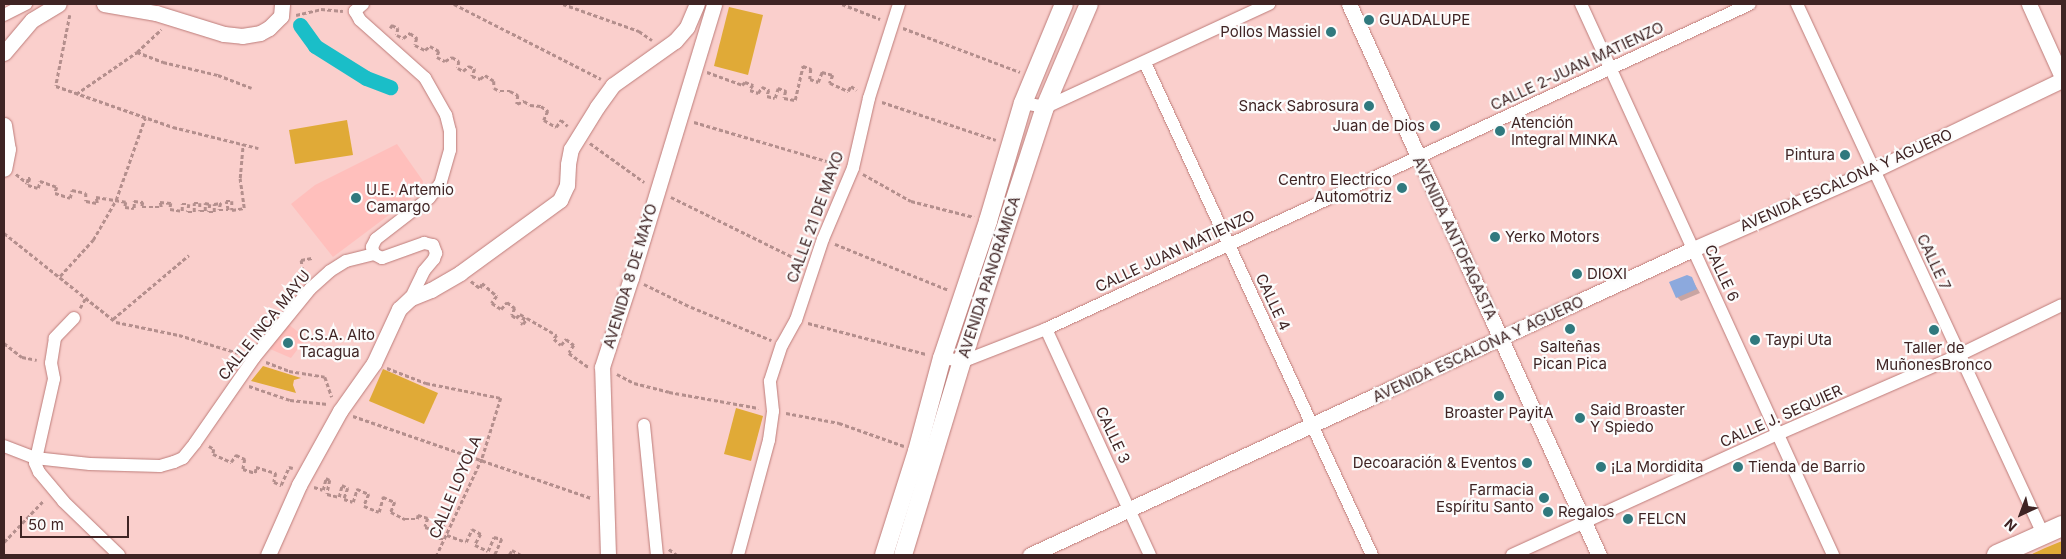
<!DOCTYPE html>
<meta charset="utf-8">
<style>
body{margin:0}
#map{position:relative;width:2066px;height:559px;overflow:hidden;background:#facfcc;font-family:Inter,sans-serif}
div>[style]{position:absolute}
.built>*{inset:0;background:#ffbfbc}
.green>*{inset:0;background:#e0aa37}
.shadow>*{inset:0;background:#0003}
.canal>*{height:15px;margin:-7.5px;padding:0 7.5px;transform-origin:7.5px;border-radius:7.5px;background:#1abec8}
.building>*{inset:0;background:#8ca9dd}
.path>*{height:2.5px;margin-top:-1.25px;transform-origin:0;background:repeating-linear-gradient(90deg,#b48f8d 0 4px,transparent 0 6.5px)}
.roads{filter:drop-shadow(0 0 1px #bd7c79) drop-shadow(0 0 1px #bd7c79)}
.minor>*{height:12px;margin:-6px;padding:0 6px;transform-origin:6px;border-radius:6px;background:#fff}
.tertiary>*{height:15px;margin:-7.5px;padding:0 7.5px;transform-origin:7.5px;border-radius:7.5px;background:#fff}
.secondary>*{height:18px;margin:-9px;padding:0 9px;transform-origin:9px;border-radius:9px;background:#fff}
.primary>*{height:20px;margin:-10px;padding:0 10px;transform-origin:10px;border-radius:10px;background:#fff}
.dots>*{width:14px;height:14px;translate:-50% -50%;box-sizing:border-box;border:2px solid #fcfcfc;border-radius:50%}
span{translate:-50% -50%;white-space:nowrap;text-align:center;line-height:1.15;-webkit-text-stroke:4.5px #fcfcfc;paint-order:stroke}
.poi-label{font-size:15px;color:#3f2424}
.left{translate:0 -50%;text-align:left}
.right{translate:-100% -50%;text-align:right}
.street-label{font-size:15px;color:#3f2424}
.frame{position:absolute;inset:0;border:5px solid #3f2424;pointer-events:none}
.north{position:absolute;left:1996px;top:489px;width:50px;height:50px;-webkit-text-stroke:4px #fcfcfc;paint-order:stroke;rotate:223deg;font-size:14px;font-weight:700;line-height:20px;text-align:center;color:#3f2424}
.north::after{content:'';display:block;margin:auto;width:18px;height:22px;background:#3f2424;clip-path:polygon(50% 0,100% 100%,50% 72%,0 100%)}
.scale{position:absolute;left:20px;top:516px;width:109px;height:22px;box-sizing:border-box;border:2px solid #3f2424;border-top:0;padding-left:6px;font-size:15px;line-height:18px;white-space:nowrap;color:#3f2424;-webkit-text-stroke:4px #fcfcfc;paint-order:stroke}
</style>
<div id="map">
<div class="built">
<div style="clip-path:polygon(397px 144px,423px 181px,421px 191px,333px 257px,291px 204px,315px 185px)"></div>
<div style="clip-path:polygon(288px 324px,306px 338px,291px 358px,270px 349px)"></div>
</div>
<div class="green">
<div style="clip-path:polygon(729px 7px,763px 15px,748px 75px,714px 66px)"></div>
<div style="clip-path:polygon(347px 120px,353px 155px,295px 164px,289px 130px)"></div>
<div style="clip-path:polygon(263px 366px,301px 378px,294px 380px,293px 385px,296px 393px,251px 381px)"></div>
<div style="clip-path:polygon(383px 369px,438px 393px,424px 424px,369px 401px)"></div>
<div style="clip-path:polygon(736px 408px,763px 416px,751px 461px,724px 454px)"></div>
<div style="clip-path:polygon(2062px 541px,2062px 555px,2030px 555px,2045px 548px)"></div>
</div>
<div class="shadow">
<div style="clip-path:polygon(1691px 278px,1700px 293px,1681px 301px,1677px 297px)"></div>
</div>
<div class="canal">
<div style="left:300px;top:25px;width:26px;rotate:54deg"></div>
<div style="left:315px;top:46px;width:60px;rotate:32.1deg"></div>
<div style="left:366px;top:78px;width:26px;rotate:21deg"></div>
</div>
<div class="building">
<div style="clip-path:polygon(1687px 275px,1692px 277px,1697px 289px,1676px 298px,1669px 282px)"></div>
</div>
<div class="path">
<div style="left:454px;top:4px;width:165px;rotate:27deg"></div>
<div style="left:563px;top:4px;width:81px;rotate:19.6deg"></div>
<div style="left:639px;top:31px;width:16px;rotate:35deg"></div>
<div style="left:842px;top:4px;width:41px;rotate:21.5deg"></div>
<div style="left:70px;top:15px;width:72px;rotate:101.2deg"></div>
<div style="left:56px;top:86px;width:124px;rotate:19.3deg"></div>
<div style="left:173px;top:127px;width:88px;rotate:13.9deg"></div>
<div style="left:296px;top:15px;width:26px;rotate:-13deg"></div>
<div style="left:321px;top:9px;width:22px;rotate:5deg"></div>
<div style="left:390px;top:28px;width:4px;rotate:-56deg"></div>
<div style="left:392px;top:25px;width:7px;rotate:27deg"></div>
<div style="left:398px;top:28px;width:7px;rotate:98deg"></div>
<div style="left:397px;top:35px;width:7px;rotate:27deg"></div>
<div style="left:403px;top:38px;width:9px;rotate:-36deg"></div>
<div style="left:410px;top:33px;width:9px;rotate:36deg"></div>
<div style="left:417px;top:38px;width:7px;rotate:106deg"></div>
<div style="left:415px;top:45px;width:11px;rotate:27deg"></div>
<div style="left:425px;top:50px;width:6px;rotate:-39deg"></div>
<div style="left:430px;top:46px;width:10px;rotate:29deg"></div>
<div style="left:439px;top:51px;width:6px;rotate:108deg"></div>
<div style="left:437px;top:57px;width:9px;rotate:27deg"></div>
<div style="left:445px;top:61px;width:8px;rotate:-30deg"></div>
<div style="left:452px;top:57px;width:8px;rotate:30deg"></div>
<div style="left:459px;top:61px;width:7px;rotate:98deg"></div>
<div style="left:458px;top:68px;width:6px;rotate:31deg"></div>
<div style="left:463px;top:71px;width:8px;rotate:-40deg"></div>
<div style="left:469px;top:66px;width:7px;rotate:27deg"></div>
<div style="left:475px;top:69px;width:8px;rotate:113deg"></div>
<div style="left:472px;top:76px;width:9px;rotate:21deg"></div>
<div style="left:480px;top:79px;width:6px;rotate:-39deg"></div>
<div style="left:485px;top:75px;width:11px;rotate:34deg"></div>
<div style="left:494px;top:81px;width:7px;rotate:90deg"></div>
<div style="left:494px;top:88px;width:7px;rotate:27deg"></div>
<div style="left:500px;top:91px;width:10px"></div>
<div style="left:510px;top:91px;width:9px;rotate:27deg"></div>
<div style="left:518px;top:95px;width:9px;rotate:96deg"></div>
<div style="left:517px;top:104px;width:8px;rotate:-23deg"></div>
<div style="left:524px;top:101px;width:7px;rotate:34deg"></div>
<div style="left:530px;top:105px;width:11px;rotate:5deg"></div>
<div style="left:541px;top:106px;width:9px;rotate:36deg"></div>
<div style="left:548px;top:111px;width:10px;rotate:114deg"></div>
<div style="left:544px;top:120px;width:14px;rotate:30deg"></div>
<div style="left:556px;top:127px;width:9px;rotate:-54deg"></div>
<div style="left:561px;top:120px;width:9px;rotate:41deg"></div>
<div style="left:903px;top:28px;width:125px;rotate:20.6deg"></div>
<div style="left:137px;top:52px;width:28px;rotate:21deg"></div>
<div style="left:163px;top:62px;width:57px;rotate:13.3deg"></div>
<div style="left:218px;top:75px;width:36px;rotate:21deg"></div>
<div style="left:707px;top:72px;width:37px;rotate:20deg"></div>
<div style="left:742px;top:85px;width:4px;rotate:-45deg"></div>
<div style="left:745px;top:82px;width:9px;rotate:21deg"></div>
<div style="left:753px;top:85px;width:6px;rotate:121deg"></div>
<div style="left:750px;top:90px;width:9px;rotate:21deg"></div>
<div style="left:758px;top:93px;width:7px;rotate:-56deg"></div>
<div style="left:762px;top:87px;width:8px;rotate:23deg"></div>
<div style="left:769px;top:90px;width:6px;rotate:108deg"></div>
<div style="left:767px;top:96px;width:8px;rotate:14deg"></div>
<div style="left:775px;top:98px;width:10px;rotate:-73deg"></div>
<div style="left:778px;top:88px;width:9px;rotate:21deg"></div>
<div style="left:786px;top:91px;width:7px;rotate:106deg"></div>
<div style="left:784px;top:98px;width:11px;rotate:10deg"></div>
<div style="left:795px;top:100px;width:35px;rotate:-77deg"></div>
<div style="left:803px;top:66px;width:9px;rotate:21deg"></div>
<div style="left:811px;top:69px;width:10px;rotate:96deg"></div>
<div style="left:810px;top:79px;width:9px;rotate:21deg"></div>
<div style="left:818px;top:82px;width:11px;rotate:-68deg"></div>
<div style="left:822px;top:72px;width:11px;rotate:15deg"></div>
<div style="left:833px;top:75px;width:9px;rotate:111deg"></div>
<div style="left:830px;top:83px;width:20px;rotate:24deg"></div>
<div style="left:848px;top:91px;width:6px;rotate:-59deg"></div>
<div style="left:851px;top:86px;width:7px;rotate:34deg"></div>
<div style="left:76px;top:94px;width:74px;rotate:-34.5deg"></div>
<div style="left:137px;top:52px;width:33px;rotate:-43deg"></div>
<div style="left:882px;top:102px;width:120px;rotate:18.4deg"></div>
<div style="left:694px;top:122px;width:152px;rotate:16.4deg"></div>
<div style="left:590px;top:143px;width:67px;rotate:35.8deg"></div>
<div style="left:16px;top:174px;width:14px;rotate:39deg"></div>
<div style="left:27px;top:183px;width:5px;rotate:-79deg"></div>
<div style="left:28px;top:178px;width:2px"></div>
<div style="left:30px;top:178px;width:7px;rotate:106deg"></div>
<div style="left:28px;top:185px;width:10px;rotate:17deg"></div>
<div style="left:38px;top:188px;width:7px;rotate:-74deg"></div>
<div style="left:40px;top:181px;width:18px;rotate:19deg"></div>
<div style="left:57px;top:187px;width:6px;rotate:108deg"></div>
<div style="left:55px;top:193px;width:16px;rotate:18deg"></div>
<div style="left:70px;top:198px;width:8px;rotate:-76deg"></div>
<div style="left:72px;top:190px;width:14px;rotate:12deg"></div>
<div style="left:86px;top:193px;width:8px;rotate:90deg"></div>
<div style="left:86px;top:201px;width:11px;rotate:10deg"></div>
<div style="left:97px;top:203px;width:6px;rotate:-99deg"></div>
<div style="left:96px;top:197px;width:30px;rotate:9deg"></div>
<div style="left:126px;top:202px;width:5px;rotate:101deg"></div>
<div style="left:125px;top:207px;width:9px;rotate:6deg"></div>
<div style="left:134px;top:208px;width:7px;rotate:-90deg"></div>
<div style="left:134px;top:201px;width:9px;rotate:6deg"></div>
<div style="left:143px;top:202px;width:5px;rotate:101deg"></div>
<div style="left:142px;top:207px;width:19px"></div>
<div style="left:161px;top:207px;width:5px;rotate:-101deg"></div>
<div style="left:160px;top:202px;width:11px;rotate:5deg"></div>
<div style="left:171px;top:203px;width:6px;rotate:99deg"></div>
<div style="left:170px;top:209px;width:12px;rotate:9deg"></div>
<div style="left:182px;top:211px;width:7px;rotate:-90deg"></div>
<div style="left:182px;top:204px;width:7px"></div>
<div style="left:189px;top:204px;width:8px;rotate:97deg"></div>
<div style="left:188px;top:212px;width:6px"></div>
<div style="left:194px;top:212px;width:9px;rotate:-90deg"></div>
<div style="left:194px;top:203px;width:6px"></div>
<div style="left:200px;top:203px;width:8px;rotate:90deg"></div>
<div style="left:200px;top:211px;width:5px"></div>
<div style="left:205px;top:211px;width:8px;rotate:-90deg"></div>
<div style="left:205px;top:203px;width:5px;rotate:11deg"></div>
<div style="left:210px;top:204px;width:8px;rotate:97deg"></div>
<div style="left:209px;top:212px;width:5px"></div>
<div style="left:214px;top:212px;width:8px;rotate:-90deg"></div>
<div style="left:214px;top:204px;width:7px;rotate:-8deg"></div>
<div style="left:221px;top:203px;width:7px;rotate:106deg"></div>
<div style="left:219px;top:210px;width:9px"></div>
<div style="left:228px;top:210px;width:9px;rotate:-103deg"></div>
<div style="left:226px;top:201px;width:6px"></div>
<div style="left:232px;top:201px;width:9px;rotate:90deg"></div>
<div style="left:232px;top:210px;width:12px;rotate:-9deg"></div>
<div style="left:244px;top:208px;width:30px;rotate:-98deg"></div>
<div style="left:240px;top:178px;width:34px;rotate:-85deg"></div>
<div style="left:863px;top:174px;width:55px;rotate:29.4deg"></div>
<div style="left:911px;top:201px;width:65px;rotate:14.3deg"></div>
<div style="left:671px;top:197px;width:147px;rotate:26.2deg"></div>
<div style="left:4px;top:233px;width:143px;rotate:38.5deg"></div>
<div style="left:116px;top:322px;width:64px;rotate:11.7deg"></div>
<div style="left:179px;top:335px;width:66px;rotate:16.8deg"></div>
<div style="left:835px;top:244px;width:123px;rotate:22deg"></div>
<div style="left:60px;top:276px;width:49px;rotate:-47.5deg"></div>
<div style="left:93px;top:240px;width:46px;rotate:-60.1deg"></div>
<div style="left:116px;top:200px;width:87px;rotate:-70.5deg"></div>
<div style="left:303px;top:277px;width:17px;rotate:-97deg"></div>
<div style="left:301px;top:260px;width:11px;rotate:-10deg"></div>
<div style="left:471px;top:281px;width:11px;rotate:38deg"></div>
<div style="left:480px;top:288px;width:5px;rotate:-68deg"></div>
<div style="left:482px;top:283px;width:20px;rotate:41deg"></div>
<div style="left:497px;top:296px;width:9px;rotate:126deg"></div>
<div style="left:492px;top:303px;width:11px;rotate:34deg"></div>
<div style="left:501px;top:309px;width:9px;rotate:-49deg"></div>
<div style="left:507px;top:302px;width:10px;rotate:37deg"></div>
<div style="left:515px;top:308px;width:8px;rotate:113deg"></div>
<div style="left:512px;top:315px;width:5px;rotate:37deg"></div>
<div style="left:516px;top:318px;width:6px;rotate:-45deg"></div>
<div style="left:520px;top:314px;width:6px;rotate:31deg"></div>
<div style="left:525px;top:317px;width:7px;rotate:124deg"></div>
<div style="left:521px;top:323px;width:2px;rotate:27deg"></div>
<div style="left:523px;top:324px;width:7px;rotate:-56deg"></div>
<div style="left:527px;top:318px;width:34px;rotate:30deg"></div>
<div style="left:557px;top:335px;width:5px;rotate:127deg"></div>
<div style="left:554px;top:339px;width:9px;rotate:41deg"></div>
<div style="left:561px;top:345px;width:8px;rotate:-50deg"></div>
<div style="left:566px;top:339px;width:10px;rotate:37deg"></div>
<div style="left:574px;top:345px;width:9px;rotate:122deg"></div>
<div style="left:569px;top:353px;width:24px;rotate:36deg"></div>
<div style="left:644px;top:284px;width:52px;rotate:26.1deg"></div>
<div style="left:691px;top:307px;width:87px;rotate:22.4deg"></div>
<div style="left:80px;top:308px;width:13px;rotate:-61deg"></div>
<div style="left:113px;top:319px;width:99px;rotate:-40.1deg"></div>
<div style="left:808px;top:323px;width:122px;rotate:14.7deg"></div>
<div style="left:4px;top:343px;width:23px;rotate:38deg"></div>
<div style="left:22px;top:357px;width:15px;rotate:11deg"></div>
<div style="left:266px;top:362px;width:25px;rotate:21deg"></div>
<div style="left:289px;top:371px;width:36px;rotate:9deg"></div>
<div style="left:325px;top:377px;width:21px;rotate:71deg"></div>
<div style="left:387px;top:368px;width:42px;rotate:21deg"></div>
<div style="left:426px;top:383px;width:76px;rotate:11.3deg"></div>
<div style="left:501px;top:398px;width:64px;rotate:107.3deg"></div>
<div style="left:482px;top:459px;width:106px;rotate:115.1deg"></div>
<div style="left:617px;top:374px;width:19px;rotate:28deg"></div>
<div style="left:634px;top:383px;width:36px;rotate:14deg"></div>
<div style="left:669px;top:392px;width:91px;rotate:10.1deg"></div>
<div style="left:249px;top:386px;width:43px;rotate:18.9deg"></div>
<div style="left:290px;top:400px;width:38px;rotate:6deg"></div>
<div style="left:786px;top:413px;width:54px;rotate:10.7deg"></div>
<div style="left:839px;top:423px;width:69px;rotate:19.5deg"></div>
<div style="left:353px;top:416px;width:252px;rotate:19deg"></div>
<div style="left:209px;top:446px;width:6px;rotate:31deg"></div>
<div style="left:214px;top:449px;width:5px;rotate:101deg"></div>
<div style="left:213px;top:454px;width:20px;rotate:24deg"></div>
<div style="left:231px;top:462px;width:9px;rotate:-54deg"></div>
<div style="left:236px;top:455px;width:10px;rotate:24deg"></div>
<div style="left:245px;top:459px;width:10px;rotate:101deg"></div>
<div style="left:243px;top:469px;width:13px;rotate:18deg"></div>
<div style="left:255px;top:473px;width:6px;rotate:-81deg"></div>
<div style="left:256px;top:467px;width:21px;rotate:17deg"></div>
<div style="left:276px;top:473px;width:9px;rotate:103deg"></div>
<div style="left:274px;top:482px;width:8px;rotate:23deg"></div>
<div style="left:281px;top:485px;width:20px;rotate:-66deg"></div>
<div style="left:289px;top:467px;width:4px;rotate:14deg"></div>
<div style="left:314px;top:487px;width:9px;rotate:18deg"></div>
<div style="left:323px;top:490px;width:12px;rotate:-76deg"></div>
<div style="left:326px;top:478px;width:4px;rotate:27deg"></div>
<div style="left:330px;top:480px;width:14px;rotate:102deg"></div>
<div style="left:327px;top:494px;width:12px;rotate:14deg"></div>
<div style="left:339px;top:497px;width:12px;rotate:-76deg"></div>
<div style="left:342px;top:485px;width:7px;rotate:27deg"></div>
<div style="left:348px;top:488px;width:12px;rotate:110deg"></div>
<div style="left:344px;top:499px;width:9px;rotate:18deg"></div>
<div style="left:353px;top:502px;width:14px;rotate:-73deg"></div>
<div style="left:357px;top:489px;width:13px;rotate:23deg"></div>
<div style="left:369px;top:494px;width:13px;rotate:113deg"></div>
<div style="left:364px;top:506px;width:16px;rotate:22deg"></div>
<div style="left:379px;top:512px;width:16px;rotate:-75deg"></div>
<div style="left:383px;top:497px;width:13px;rotate:23deg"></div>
<div style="left:395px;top:502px;width:11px;rotate:112deg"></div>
<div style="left:391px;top:512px;width:16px;rotate:27deg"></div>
<div style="left:405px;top:519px;width:12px"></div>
<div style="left:417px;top:519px;width:4px;rotate:-76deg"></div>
<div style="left:418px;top:515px;width:10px;rotate:17deg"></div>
<div style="left:428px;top:518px;width:9px;rotate:108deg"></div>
<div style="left:425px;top:527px;width:11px;rotate:15deg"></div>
<div style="left:436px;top:530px;width:14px;rotate:-73deg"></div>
<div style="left:440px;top:517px;width:7px;rotate:16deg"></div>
<div style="left:447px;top:519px;width:22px;rotate:112deg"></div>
<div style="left:439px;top:539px;width:6px"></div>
<div style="left:447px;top:535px;width:20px;rotate:20deg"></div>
<div style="left:466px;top:542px;width:14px;rotate:-65deg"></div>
<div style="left:472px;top:529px;width:10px;rotate:29deg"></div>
<div style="left:481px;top:534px;width:13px;rotate:119deg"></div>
<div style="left:475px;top:545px;width:14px;rotate:25deg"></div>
<div style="left:488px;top:551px;width:15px;rotate:-67deg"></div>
<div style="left:494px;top:537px;width:8px;rotate:14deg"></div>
<div style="left:502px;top:539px;width:17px;rotate:114deg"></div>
<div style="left:4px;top:542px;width:58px;rotate:-46.4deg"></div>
<div style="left:669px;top:549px;width:10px;rotate:37deg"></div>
<div style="left:509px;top:555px;width:6px;rotate:-59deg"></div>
<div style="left:512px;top:550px;width:10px;rotate:29deg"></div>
</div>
<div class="roads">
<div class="minor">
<div style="left:363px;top:4px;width:11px;rotate:139deg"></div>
<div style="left:355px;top:11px;width:10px;rotate:61deg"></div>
<div style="left:360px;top:20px;width:87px;rotate:41.7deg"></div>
<div style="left:425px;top:78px;width:43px;rotate:60.4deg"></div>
<div style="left:446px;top:115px;width:16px;rotate:76deg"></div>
<div style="left:450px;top:131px;width:19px;rotate:90deg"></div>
<div style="left:450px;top:150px;width:35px;rotate:106deg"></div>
<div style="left:440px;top:184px;width:18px;rotate:128deg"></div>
<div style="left:429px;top:198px;width:67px;rotate:142.3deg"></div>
<div style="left:376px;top:239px;width:9px;rotate:117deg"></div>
<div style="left:372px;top:247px;width:7px;rotate:74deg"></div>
<div style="left:1581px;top:4px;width:606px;rotate:65.42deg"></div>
<div style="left:1797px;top:4px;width:584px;rotate:65.1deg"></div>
<div style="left:4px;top:15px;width:25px;rotate:-27deg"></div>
<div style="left:1145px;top:63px;width:542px;rotate:65.23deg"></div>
<div style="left:1023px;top:103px;width:23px;rotate:10deg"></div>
<div style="left:1046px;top:107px;width:246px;rotate:-24.8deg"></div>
<div style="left:74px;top:318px;width:28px;rotate:134deg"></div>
<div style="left:55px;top:338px;width:25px;rotate:99deg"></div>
<div style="left:51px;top:363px;width:16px;rotate:79deg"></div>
<div style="left:54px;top:379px;width:86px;rotate:102.7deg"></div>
<div style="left:35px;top:463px;width:10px;rotate:66deg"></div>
<div style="left:39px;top:472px;width:38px;rotate:50deg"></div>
<div style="left:63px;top:501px;width:78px;rotate:44deg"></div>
<div style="left:1046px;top:329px;width:249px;rotate:65.3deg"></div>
<div style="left:942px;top:358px;width:22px;rotate:8deg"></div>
<div style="left:964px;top:361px;width:88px;rotate:-21.3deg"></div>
<div style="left:1046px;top:329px;width:775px;rotate:-24.78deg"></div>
<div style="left:644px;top:425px;width:131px;rotate:84.3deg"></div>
<div style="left:4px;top:446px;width:33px;rotate:21deg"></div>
<div style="left:35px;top:458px;width:55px;rotate:6.2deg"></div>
<div style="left:90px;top:464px;width:70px;rotate:1.6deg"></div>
<div style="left:160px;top:466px;width:15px;rotate:-16deg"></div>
<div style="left:174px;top:462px;width:10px;rotate:-24deg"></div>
<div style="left:183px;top:458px;width:19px;rotate:-51deg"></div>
<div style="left:195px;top:443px;width:103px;rotate:-55.2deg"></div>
<div style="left:254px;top:358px;width:89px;rotate:-50.9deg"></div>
<div style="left:310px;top:289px;width:27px;rotate:-42deg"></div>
<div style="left:330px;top:271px;width:19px;rotate:-32deg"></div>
<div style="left:346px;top:261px;width:29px;rotate:-14deg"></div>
<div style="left:374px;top:254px;width:9px;rotate:27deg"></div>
<div style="left:382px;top:258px;width:45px;rotate:-19.7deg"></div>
<div style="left:424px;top:243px;width:9px;rotate:13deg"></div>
<div style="left:433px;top:245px;width:9px;rotate:69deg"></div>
<div style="left:436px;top:253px;width:6px;rotate:108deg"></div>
<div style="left:434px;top:259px;width:16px;rotate:130deg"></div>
<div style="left:424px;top:271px;width:30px;rotate:116deg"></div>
<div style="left:738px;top:555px;width:119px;rotate:-74.9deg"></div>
<div style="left:769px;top:440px;width:29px;rotate:-82deg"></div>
<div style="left:773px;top:411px;width:30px;rotate:-96deg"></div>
<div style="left:770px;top:381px;width:38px;rotate:-72deg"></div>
<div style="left:782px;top:345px;width:29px;rotate:-61deg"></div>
<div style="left:796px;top:320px;width:85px;rotate:-71.6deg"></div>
<div style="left:823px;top:239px;width:77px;rotate:-67.1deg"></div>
<div style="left:853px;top:168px;width:72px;rotate:-77.1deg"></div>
<div style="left:869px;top:98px;width:99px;rotate:-72.3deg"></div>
<div style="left:1512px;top:555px;width:292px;rotate:-24.5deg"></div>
<div style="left:1778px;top:434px;width:197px;rotate:-23.6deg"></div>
<div style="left:1959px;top:355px;width:114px;rotate:-25.9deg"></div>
</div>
<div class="tertiary">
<div style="left:104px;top:4px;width:53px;rotate:9.8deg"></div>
<div style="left:156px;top:13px;width:71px;rotate:17.2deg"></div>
<div style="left:224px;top:34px;width:18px;rotate:6deg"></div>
<div style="left:242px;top:36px;width:18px;rotate:-9deg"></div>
<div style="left:260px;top:33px;width:10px;rotate:-29deg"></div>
<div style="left:269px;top:28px;width:17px;rotate:-45deg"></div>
<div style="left:281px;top:16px;width:12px;rotate:-85deg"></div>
<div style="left:1349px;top:4px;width:605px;rotate:65.6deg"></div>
<div style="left:2029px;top:4px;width:80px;rotate:65.7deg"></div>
<div style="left:4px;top:53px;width:43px;rotate:-49.7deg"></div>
<div style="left:32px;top:20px;width:31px;rotate:-31deg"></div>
<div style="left:4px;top:125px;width:24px;rotate:81deg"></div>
<div style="left:8px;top:149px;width:20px;rotate:101deg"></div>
<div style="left:268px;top:555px;width:77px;rotate:-66.1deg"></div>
<div style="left:299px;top:485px;width:85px;rotate:-61deg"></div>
<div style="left:340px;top:411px;width:59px;rotate:-54.7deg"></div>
<div style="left:374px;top:363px;width:60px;rotate:-65.2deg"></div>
<div style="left:399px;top:309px;width:16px;rotate:-43deg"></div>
<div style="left:411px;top:298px;width:22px;rotate:-22deg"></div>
<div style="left:431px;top:290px;width:34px;rotate:-30deg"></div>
<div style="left:460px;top:273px;width:124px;rotate:-36.1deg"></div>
<div style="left:560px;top:200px;width:17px;rotate:-65deg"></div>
<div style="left:567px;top:185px;width:21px;rotate:-87deg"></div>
<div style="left:568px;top:164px;width:15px;rotate:-79deg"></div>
<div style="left:571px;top:149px;width:49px;rotate:-58.2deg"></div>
<div style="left:597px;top:107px;width:27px;rotate:-54deg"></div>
<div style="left:613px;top:85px;width:76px;rotate:-35.4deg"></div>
<div style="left:675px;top:41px;width:18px;rotate:-49deg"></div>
<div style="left:687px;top:27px;width:25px;rotate:-67deg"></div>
<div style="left:608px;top:555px;width:188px;rotate:-91.8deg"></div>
<div style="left:602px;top:367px;width:94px;rotate:-72deg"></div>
<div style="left:631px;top:278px;width:286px;rotate:-73.1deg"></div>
<div style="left:1030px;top:555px;width:730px;rotate:-24.78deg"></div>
<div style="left:1693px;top:249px;width:197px;rotate:-23.6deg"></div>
<div style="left:1874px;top:170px;width:208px;rotate:-25.6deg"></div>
</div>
<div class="secondary">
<div style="left:884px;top:555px;width:109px;rotate:-72.4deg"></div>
<div style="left:917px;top:451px;width:96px;rotate:-75deg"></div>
<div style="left:942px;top:358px;width:145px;rotate:-71.4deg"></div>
<div style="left:988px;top:221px;width:123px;rotate:-73.5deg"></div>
<div style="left:1023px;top:103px;width:107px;rotate:-67.5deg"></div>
<div style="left:903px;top:555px;width:203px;rotate:-73.1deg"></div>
<div style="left:962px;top:361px;width:267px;rotate:-71.9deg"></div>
<div style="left:1045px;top:107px;width:112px;rotate:-66.9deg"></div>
</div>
<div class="primary">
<div style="left:1997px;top:555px;width:71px;rotate:-24deg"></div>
</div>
</div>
<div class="dots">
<div style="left:1369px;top:20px;background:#30797e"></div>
<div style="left:1331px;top:32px;background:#30797e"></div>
<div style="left:1369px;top:106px;background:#30797e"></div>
<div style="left:1435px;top:126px;background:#30797e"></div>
<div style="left:1500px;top:131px;background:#30797e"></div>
<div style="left:1845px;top:155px;background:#30797e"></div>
<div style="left:1402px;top:188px;background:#30797e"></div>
<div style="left:356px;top:198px;background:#30797e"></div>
<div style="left:1495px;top:237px;background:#30797e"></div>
<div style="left:1577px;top:274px;background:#30797e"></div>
<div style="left:1570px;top:329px;background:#30797e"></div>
<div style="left:1934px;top:330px;background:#30797e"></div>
<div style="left:1755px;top:340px;background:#30797e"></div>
<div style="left:288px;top:343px;background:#30797e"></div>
<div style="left:1499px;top:396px;background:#30797e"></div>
<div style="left:1580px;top:418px;background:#30797e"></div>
<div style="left:1527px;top:463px;background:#30797e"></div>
<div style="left:1601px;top:467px;background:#30797e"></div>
<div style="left:1738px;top:467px;background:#30797e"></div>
<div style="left:1544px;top:498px;background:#30797e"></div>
<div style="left:1548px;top:512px;background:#30797e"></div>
<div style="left:1628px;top:519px;background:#30797e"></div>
</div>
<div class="poi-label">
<span class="left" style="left:1379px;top:20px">GUADALUPE</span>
<span class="right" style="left:1321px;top:32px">Pollos Massiel</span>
<span class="right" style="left:1359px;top:106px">Snack Sabrosura</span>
<span class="left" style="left:1511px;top:131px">Atención<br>Integral MINKA</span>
<span class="right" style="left:1425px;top:126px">Juan de Dios</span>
<span class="right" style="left:1835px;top:155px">Pintura</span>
<span class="right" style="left:1392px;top:188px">Centro Electrico<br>Automotriz</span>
<span class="left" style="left:366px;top:198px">U.E. Artemio<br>Camargo</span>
<span class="left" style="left:1505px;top:237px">Yerko Motors</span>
<span class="left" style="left:1587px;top:274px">DIOXI</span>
<span class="left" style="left:299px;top:343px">C.S.A. Alto<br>Tacagua</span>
<span class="left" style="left:1765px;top:340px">Taypi Uta</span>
<span style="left:1570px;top:355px">Salteñas<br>Pican Pica</span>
<span style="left:1934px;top:356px">Taller de<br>MuñonesBronco</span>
<span class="left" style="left:1590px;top:418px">Said Broaster<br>Y Spiedo</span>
<span style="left:1499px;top:413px">Broaster PayitA</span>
<span class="right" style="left:1517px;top:463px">Decoaración &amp; Eventos</span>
<span class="left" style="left:1611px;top:467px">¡La Mordidita</span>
<span class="left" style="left:1748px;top:467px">Tienda de Barrio</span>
<span class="right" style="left:1534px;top:498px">Farmacia<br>Espíritu Santo</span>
<span class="left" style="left:1558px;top:512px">Regalos</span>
<span class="left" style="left:1638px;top:519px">FELCN</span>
</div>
<div class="street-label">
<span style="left:1577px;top:66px;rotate:-25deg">CALLE 2-JUAN MATIENZO</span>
<span style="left:1846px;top:180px;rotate:-24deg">AVENIDA ESCALONA Y AGUERO</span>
<span style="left:815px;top:217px;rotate:-70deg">CALLE 21 DE MAYO</span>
<span style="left:1455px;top:238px;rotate:65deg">AVENIDA ANTOFAGASTA</span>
<span style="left:1175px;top:251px;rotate:-25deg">CALLE JUAN MATIENZO</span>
<span style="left:1934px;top:262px;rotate:65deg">CALLE 7</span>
<span style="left:1722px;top:273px;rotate:65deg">CALLE 6</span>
<span style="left:630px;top:276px;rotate:-73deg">AVENIDA 8 DE MAYO</span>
<span style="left:989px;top:277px;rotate:-72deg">AVENIDA PANORÁMICA</span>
<span style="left:1273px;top:302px;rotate:65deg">CALLE 4</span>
<span style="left:264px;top:325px;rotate:-51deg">CALLE INCA MAYU</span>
<span style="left:1478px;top:349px;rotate:-25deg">AVENIDA ESCALONA Y AGUERO</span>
<span style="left:1781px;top:416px;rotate:-24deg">CALLE J. SEQUIER</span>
<span style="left:1113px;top:435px;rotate:65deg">CALLE 3</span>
<span style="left:455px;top:487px;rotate:-67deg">CALLE LOYOLA</span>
</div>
<div class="frame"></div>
<div class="north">N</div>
<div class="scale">50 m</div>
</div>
